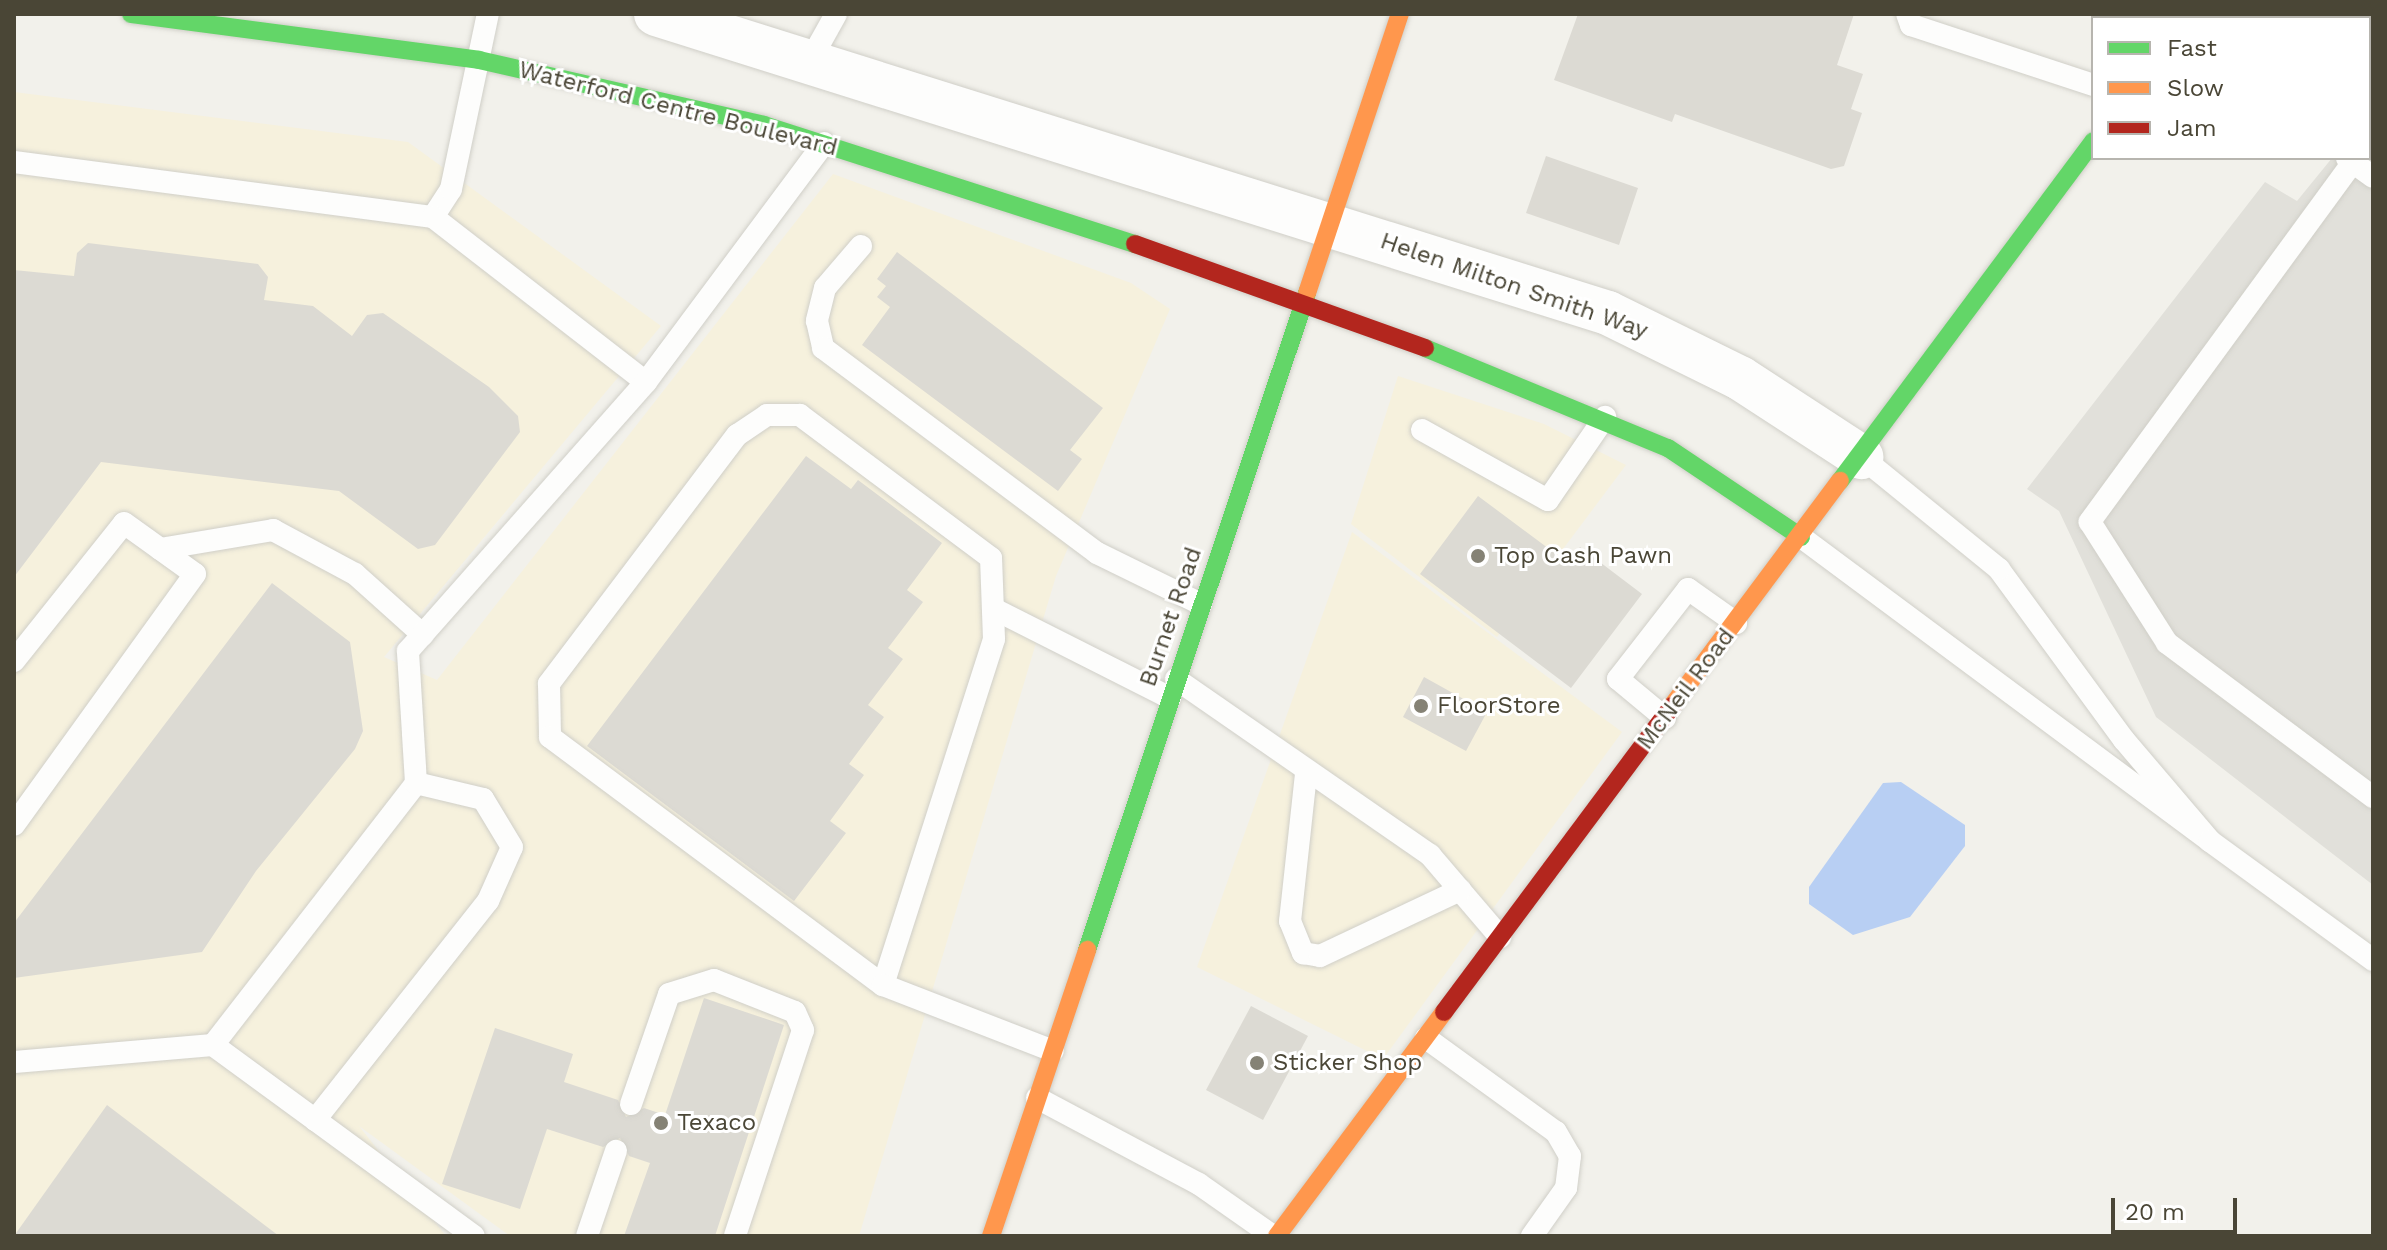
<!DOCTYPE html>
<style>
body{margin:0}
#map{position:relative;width:2387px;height:1250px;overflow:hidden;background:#f2f1eb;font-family:"Work Sans",sans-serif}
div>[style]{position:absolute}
.commercial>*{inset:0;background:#f6f1dd}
.parking>*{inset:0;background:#e1e0da}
.water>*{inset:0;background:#b8cff3}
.building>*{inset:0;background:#dcdad3}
.roads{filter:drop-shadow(0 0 2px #d0cfc8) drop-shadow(0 0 2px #d0cfc8)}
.lane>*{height:22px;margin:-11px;padding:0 11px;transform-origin:11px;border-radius:11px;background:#fdfdfc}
.street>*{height:44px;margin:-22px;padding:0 22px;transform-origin:22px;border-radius:22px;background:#fdfdfc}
.fast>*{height:18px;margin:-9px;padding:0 9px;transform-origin:9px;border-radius:9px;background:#63d668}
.slow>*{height:18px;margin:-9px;padding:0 9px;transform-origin:9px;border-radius:9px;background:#ff974d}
.jam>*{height:18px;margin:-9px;padding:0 9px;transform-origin:9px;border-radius:9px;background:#b3261e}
.dots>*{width:22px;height:22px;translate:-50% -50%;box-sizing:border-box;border:4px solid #fff;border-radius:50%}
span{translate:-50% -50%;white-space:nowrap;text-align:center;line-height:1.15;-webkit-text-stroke:6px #fff;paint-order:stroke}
.street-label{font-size:24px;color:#4a4636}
.poi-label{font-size:24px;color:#4a4636}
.left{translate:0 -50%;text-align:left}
.frame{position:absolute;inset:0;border:16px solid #4a4636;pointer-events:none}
.legend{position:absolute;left:2091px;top:16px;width:280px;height:144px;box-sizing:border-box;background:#fff;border:2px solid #b7b5af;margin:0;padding:10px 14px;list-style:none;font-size:24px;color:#4a4636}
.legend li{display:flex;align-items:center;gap:16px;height:40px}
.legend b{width:40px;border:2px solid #b7b5af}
.scale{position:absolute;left:2111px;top:1198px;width:126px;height:36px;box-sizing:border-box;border:4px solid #4a4636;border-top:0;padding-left:10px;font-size:24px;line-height:28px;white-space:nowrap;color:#4a4636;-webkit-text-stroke:6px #fff;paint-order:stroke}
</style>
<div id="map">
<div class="commercial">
<div style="clip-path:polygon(14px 92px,408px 142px,661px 326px,384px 657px,437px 680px,833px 174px,1131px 283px,1170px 309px,1056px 576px,859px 1236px,510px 1236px,359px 1126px,446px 1236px,14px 1236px)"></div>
<div style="clip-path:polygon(1398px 376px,1544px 424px,1626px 465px,1497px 637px,1351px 524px)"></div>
<div style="clip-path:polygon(1352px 532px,1622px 732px,1383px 1059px,1197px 967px)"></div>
</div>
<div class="parking">
<div style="clip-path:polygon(2373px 105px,2373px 885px,2156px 717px,2059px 511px,2027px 489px,2265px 182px,2297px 201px,2332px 158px,2369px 158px)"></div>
</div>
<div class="water">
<div style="clip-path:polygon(1901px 782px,1965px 825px,1965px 846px,1910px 917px,1853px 935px,1809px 904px,1809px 887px,1883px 783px)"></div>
</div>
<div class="building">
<div style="clip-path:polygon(1578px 14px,1854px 14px,1837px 65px,1863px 74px,1851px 109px,1862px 113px,1844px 166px,1831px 169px,1675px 114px,1672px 122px,1554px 80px)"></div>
<div style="clip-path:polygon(1546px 156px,1638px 188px,1619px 245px,1526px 213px)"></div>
<div style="clip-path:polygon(88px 243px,258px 264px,268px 277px,264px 300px,313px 306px,352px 336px,367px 315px,383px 313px,489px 387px,518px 416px,520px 432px,435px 545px,418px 549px,339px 491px,101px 462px,14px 577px,14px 270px,74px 276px,77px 253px)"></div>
<div style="clip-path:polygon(897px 252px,1103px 408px,1070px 450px,1082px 459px,1058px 491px,862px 345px,890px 307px,877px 297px,886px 286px,877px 279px)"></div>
<div style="clip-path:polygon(806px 456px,851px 489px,858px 480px,942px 543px,907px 590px,923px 602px,888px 648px,903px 659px,868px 705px,884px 717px,849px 764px,864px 775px,830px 821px,846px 833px,794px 901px,587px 746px)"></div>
<div style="clip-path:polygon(1478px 496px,1568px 563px,1580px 547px,1642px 594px,1571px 688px,1420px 574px)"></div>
<div style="clip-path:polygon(272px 583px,350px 642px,363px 731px,355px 749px,256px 871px,202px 952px,14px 978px,14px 923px)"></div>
<div style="clip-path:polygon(1424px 677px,1487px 712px,1466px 751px,1403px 717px)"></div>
<div style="clip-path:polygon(704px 998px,784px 1025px,715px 1236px,624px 1236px,650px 1163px,629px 1156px,620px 1138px,603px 1147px,547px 1129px,520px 1209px,442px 1184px,495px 1028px,573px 1054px,564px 1082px,618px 1100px,626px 1117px,644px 1108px,665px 1115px)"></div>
<div style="clip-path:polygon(1251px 1006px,1308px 1036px,1263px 1120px,1206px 1090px)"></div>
<div style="clip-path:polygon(107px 1105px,279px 1236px,14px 1236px)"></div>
</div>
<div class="roads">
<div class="lane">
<div style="left:1907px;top:14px;width:12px;rotate:70deg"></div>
<div style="left:1911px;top:25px;width:192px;rotate:18.2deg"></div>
<div style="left:2349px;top:14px;width:6px;rotate:39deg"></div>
<div style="left:2369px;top:29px;width:5px;rotate:37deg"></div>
<div style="left:811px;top:59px;width:51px;rotate:-60.9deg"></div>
<div style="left:2347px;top:158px;width:32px;rotate:36deg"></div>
<div style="left:14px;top:162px;width:423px;rotate:7.5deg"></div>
<div style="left:433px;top:217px;width:33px;rotate:-57deg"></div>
<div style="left:451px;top:189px;width:179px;rotate:-78.1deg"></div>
<div style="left:2353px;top:162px;width:446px;rotate:126.2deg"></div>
<div style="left:2090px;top:522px;width:143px;rotate:57.5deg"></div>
<div style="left:2167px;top:643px;width:257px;rotate:36.8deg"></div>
<div style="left:433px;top:217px;width:269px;rotate:37.8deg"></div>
<div style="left:861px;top:246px;width:55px;rotate:130.6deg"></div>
<div style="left:825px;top:288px;width:34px;rotate:104deg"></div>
<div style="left:817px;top:321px;width:28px;rotate:77deg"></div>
<div style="left:823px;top:348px;width:342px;rotate:36.8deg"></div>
<div style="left:1097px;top:553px;width:116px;rotate:26.1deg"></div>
<div style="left:1422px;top:430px;width:144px;rotate:29.1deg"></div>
<div style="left:1548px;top:500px;width:101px;rotate:-55.5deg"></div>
<div style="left:1801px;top:537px;width:510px;rotate:36.62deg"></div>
<div style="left:2210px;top:841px;width:133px;rotate:-130.4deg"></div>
<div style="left:2124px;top:740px;width:212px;rotate:-126.2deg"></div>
<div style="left:1999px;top:569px;width:178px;rotate:-140.9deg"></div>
<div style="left:160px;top:549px;width:115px;rotate:-9.5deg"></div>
<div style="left:273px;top:530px;width:93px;rotate:28.2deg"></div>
<div style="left:355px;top:574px;width:91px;rotate:41.9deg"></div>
<div style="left:996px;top:610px;width:195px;rotate:26.8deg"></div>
<div style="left:14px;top:661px;width:176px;rotate:-51.4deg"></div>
<div style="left:124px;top:523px;width:87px;rotate:35.7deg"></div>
<div style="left:195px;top:574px;width:309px;rotate:125.8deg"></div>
<div style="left:1176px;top:679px;width:309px;rotate:34.7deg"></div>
<div style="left:1430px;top:855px;width:108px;rotate:49.5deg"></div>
<div style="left:1665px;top:718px;width:61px;rotate:-140.3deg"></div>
<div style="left:1618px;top:679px;width:114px;rotate:-52.1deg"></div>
<div style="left:1688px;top:589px;width:59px;rotate:35.3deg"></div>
<div style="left:1306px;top:774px;width:148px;rotate:96.2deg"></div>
<div style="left:1290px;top:921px;width:35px;rotate:68deg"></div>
<div style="left:1303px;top:953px;width:17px;rotate:10deg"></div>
<div style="left:1320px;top:956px;width:155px;rotate:-25.2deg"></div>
<div style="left:2210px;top:841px;width:202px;rotate:36.1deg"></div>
<div style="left:883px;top:985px;width:363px;rotate:-72.2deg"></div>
<div style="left:994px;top:639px;width:81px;rotate:-92.1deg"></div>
<div style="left:991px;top:558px;width:239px;rotate:-143.2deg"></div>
<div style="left:800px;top:415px;width:33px;rotate:180deg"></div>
<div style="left:767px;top:415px;width:36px;rotate:146deg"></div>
<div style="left:737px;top:435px;width:312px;rotate:127.1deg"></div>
<div style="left:549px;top:684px;width:53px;rotate:88.9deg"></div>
<div style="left:550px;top:737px;width:415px;rotate:36.7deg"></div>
<div style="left:883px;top:985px;width:182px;rotate:21.2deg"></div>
<div style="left:1426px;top:1038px;width:160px;rotate:35.9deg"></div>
<div style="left:1556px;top:1132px;width:28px;rotate:60deg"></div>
<div style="left:1570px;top:1156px;width:32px;rotate:97deg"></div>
<div style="left:1566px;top:1188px;width:59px;rotate:125.3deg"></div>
<div style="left:213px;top:1045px;width:331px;rotate:-52.2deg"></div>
<div style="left:416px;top:783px;width:132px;rotate:-93.5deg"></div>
<div style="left:408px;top:651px;width:359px;rotate:-48.5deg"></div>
<div style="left:646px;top:382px;width:298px;rotate:-53.3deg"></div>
<div style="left:14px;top:1062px;width:200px;rotate:-4.9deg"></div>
<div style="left:213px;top:1045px;width:323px;rotate:36.2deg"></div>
<div style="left:1037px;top:1098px;width:183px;rotate:28deg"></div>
<div style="left:1199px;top:1184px;width:90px;rotate:35.1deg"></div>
<div style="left:631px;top:1104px;width:116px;rotate:-70.9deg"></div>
<div style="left:669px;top:994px;width:47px;rotate:-17.3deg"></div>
<div style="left:714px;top:980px;width:87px;rotate:21.6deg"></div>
<div style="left:795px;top:1012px;width:20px;rotate:66deg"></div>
<div style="left:803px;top:1030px;width:217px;rotate:108.3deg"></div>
<div style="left:315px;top:1120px;width:279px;rotate:-51.7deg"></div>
<div style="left:488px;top:901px;width:59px;rotate:-66deg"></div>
<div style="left:512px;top:847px;width:56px;rotate:-121.1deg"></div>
<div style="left:483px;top:799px;width:69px;rotate:-166.6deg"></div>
<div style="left:587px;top:1236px;width:90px;rotate:-71.2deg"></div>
</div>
<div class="street">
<div style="left:656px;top:14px;width:998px;rotate:17.44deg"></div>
<div style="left:1608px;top:313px;width:147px;rotate:26.2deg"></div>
<div style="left:1740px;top:378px;width:145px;rotate:33.1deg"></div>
<div style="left:2180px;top:18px;width:5px;rotate:-53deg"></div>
</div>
<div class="fast">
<div style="left:131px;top:14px;width:351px;rotate:7.5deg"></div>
<div style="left:479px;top:60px;width:292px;rotate:12.8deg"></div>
<div style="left:764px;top:125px;width:390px;rotate:17.8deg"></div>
<div style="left:1425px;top:348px;width:263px;rotate:22.4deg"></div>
<div style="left:1668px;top:448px;width:160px;rotate:33.8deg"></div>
<div style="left:1840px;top:481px;width:424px;rotate:-53.3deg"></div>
<div style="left:1087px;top:950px;width:693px;rotate:-71.49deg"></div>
</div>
<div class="slow">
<div style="left:1307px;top:293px;width:294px;rotate:-71.6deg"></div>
<div style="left:1672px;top:706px;width:281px;rotate:-53.3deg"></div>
<div style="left:991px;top:1236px;width:302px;rotate:-71.4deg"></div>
<div style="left:1277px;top:1236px;width:279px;rotate:-53.3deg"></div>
</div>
<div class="jam">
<div style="left:1135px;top:244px;width:308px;rotate:19.7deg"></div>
<div style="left:1444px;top:1012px;width:382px;rotate:-53.3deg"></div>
</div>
</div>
<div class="dots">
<div style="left:1478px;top:556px;background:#858275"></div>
<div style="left:1421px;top:706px;background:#858275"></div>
<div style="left:1257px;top:1063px;background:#858275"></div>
<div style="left:661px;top:1123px;background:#858275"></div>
</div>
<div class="street-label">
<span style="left:678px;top:109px;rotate:14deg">Waterford Centre Boulevard</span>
<span style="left:1514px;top:286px;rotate:19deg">Helen Milton Smith Way</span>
<span style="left:1171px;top:617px;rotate:-71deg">Burnet Road</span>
<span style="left:1686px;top:689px;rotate:-53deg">McNeil Road</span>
</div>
<div class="poi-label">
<span class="left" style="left:1494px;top:556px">Top Cash Pawn</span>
<span class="left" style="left:1437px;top:706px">FloorStore</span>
<span class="left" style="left:1273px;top:1063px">Sticker Shop</span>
<span class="left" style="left:677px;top:1123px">Texaco</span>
</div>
<div class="frame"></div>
<ul class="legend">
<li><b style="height:10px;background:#63d668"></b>Fast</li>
<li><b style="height:10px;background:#ff974d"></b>Slow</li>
<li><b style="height:10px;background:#b3261e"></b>Jam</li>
</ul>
<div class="scale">20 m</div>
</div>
